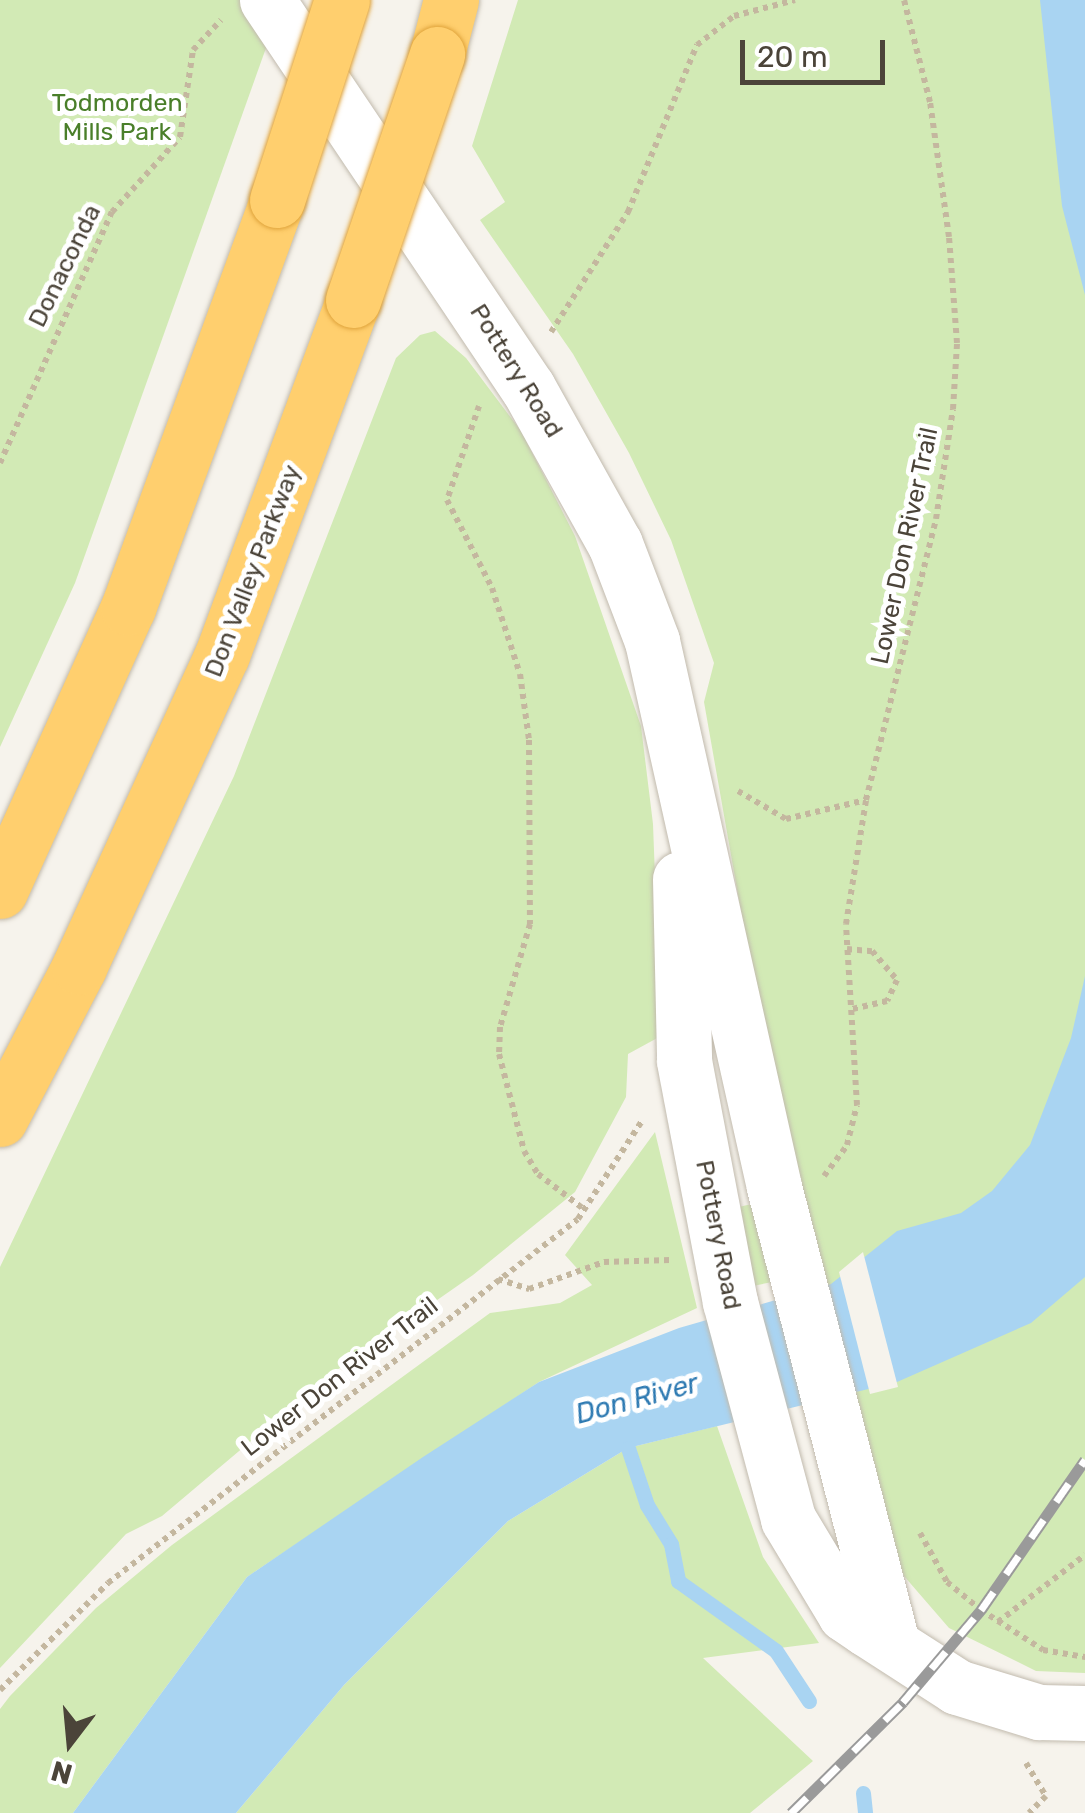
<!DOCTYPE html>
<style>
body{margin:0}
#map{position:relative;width:1085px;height:1813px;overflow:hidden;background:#f6f3ec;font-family:Rubik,sans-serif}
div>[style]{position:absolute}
.green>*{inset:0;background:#d2eab5}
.water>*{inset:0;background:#a9d4f2}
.pier>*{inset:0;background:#f6f3ec}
.stream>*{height:15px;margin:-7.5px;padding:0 7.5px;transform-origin:7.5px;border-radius:7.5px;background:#a9d4f2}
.path>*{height:6px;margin-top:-3px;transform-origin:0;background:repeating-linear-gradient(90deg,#c4b79f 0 5px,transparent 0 10px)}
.roads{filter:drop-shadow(0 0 2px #c2bbae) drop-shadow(0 0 2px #c2bbae)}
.tertiary>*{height:55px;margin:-27.5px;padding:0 27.5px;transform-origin:27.5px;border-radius:27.5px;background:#fff}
.motorway>*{height:55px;margin:-27.5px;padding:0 27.5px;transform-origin:27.5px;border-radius:27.5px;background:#ffcf6e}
.rail>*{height:11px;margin-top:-5.5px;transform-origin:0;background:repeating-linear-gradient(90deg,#fff 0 22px,#9a9a9a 0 44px);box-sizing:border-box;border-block:2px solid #9a9a9a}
.bridges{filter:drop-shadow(0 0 2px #e0a43c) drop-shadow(0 0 2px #e0a43c)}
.motorway-bridge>*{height:55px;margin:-27.5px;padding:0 27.5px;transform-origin:27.5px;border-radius:27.5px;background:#ffcf6e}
span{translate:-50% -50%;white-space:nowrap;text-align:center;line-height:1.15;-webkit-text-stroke:10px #fff;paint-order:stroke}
.park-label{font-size:25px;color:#4a7f2a}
.street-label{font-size:25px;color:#4b4439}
.water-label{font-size:28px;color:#2e7ab2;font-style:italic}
.north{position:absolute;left:20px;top:1693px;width:100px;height:100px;-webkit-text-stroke:8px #fff;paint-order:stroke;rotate:196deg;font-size:28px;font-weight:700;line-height:40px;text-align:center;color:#4b4439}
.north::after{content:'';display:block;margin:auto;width:35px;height:45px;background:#4b4439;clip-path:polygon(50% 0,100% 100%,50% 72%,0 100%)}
.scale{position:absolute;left:740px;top:40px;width:145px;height:45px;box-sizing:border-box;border:5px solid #4b4439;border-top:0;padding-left:12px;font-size:30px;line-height:35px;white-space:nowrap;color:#4b4439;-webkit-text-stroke:8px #fff;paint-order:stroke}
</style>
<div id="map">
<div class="green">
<div style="clip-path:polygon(0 0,263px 0,266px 48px,75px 583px,0 747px)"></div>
<div style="clip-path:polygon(518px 0,1085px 0,1085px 1673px,1036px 1671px,949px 1628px,904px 1576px,885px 1531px,783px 1150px,704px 702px,714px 663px,671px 540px,629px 453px,573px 354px,480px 220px,505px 202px,472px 146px)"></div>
<div style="clip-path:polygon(435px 331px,466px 358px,521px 431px,575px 536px,641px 726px,653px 824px,661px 1036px,628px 1054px,626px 1097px,575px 1192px,473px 1275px,327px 1377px,162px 1516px,126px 1534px,0 1668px,0 1267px,234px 776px,396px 358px,420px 335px)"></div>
<div style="clip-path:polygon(655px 1132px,697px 1308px,539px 1382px,247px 1577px,73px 1813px,0 1813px,0 1709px,10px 1696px,96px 1608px,172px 1545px,490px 1313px,560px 1303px,592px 1285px,565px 1255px)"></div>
<div style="clip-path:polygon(756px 1203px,777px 1281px,748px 1287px,730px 1209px)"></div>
<div style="clip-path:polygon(717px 1426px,763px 1557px,819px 1643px,703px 1658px,813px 1761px,750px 1813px,236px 1813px,344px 1685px,508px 1521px,628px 1448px)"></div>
</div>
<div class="water">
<div style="clip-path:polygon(1040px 0,1085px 0,1085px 295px,1062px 206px)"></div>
<div style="clip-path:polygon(1085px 976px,1085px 1277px,1031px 1323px,897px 1382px,628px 1448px,508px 1521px,344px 1685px,236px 1813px,73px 1813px,247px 1577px,423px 1457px,539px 1382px,679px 1328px,831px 1284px,897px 1231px,961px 1213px,992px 1191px,1030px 1145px,1071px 1038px)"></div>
</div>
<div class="pier">
<div style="clip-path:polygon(863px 1252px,898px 1387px,870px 1394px,839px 1272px)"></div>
</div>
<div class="stream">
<div style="left:628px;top:1448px;width:60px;rotate:71.6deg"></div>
<div style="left:647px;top:1505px;width:46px;rotate:58.4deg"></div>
<div style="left:671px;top:1544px;width:38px;rotate:79deg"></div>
<div style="left:678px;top:1581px;width:120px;rotate:35.5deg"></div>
<div style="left:776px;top:1651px;width:60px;rotate:56.6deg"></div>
<div style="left:863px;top:1793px;width:20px;rotate:84deg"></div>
</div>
<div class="path">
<div style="left:551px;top:332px;width:143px;rotate:-57.3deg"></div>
<div style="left:628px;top:212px;width:181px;rotate:-67.6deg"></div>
<div style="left:697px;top:45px;width:47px;rotate:-38.1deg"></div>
<div style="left:734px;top:16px;width:63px;rotate:-14.7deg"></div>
<div style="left:479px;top:406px;width:99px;rotate:108.8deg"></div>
<div style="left:447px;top:500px;width:99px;rotate:62.9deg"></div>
<div style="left:492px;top:588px;width:90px;rotate:72deg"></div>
<div style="left:520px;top:674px;width:67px;rotate:82.2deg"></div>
<div style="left:529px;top:740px;width:184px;rotate:89.7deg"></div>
<div style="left:530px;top:924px;width:107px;rotate:106.2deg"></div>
<div style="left:500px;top:1027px;width:27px;rotate:92deg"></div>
<div style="left:499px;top:1054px;width:100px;rotate:75.5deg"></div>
<div style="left:524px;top:1151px;width:27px;rotate:59deg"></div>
<div style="left:538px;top:1174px;width:59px;rotate:37.5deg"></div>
<div style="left:0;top:463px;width:275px;rotate:-66deg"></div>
<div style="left:112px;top:212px;width:101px;rotate:-47.8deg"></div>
<div style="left:180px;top:137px;width:88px;rotate:-81.5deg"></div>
<div style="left:193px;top:50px;width:41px;rotate:-47deg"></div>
<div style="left:738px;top:791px;width:56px;rotate:30.3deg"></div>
<div style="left:786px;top:819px;width:82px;rotate:-13.4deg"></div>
<div style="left:847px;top:949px;width:25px;rotate:5deg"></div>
<div style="left:872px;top:951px;width:38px;rotate:49deg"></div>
<div style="left:897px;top:980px;width:23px;rotate:115deg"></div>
<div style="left:887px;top:1001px;width:39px;rotate:167deg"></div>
<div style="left:824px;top:1176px;width:39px;rotate:-53deg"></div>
<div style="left:847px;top:1145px;width:41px;rotate:-76deg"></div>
<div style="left:857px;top:1105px;width:181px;rotate:-93.5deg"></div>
<div style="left:846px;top:924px;width:126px;rotate:-80.8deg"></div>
<div style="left:866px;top:800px;width:290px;rotate:-76deg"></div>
<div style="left:936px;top:519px;width:111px;rotate:-81.2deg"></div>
<div style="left:953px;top:409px;width:66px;rotate:-86.5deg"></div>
<div style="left:957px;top:343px;width:106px;rotate:-94.3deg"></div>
<div style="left:949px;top:237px;width:136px;rotate:-98deg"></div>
<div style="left:930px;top:102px;width:105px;rotate:-104.3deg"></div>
<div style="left:498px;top:1279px;width:33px;rotate:18deg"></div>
<div style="left:529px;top:1289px;width:80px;rotate:-19.8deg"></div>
<div style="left:604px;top:1262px;width:66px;rotate:-1.7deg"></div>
<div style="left:920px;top:1533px;width:56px;rotate:61.1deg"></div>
<div style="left:947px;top:1582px;width:44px;rotate:39.5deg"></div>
<div style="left:981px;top:1610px;width:74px;rotate:32.8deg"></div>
<div style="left:1043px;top:1650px;width:43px;rotate:9.5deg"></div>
<div style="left:998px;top:1622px;width:110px;rotate:-37.6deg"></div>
<div style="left:0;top:1690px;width:152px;rotate:-44.7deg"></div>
<div style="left:108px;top:1583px;width:594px;rotate:-37.76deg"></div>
<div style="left:578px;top:1219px;width:117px;rotate:-56.9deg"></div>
<div style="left:1026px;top:1763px;width:39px;rotate:59deg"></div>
<div style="left:1046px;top:1796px;width:24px;rotate:135deg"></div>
</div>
<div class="roads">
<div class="tertiary">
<div style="left:267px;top:0;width:468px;rotate:56.1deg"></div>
<div style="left:528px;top:388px;width:179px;rotate:60.9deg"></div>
<div style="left:615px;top:544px;width:104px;rotate:69.1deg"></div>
<div style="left:652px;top:641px;width:559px;rotate:77.4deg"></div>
<div style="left:774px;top:1187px;width:468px;rotate:75.5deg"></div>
<div style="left:680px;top:879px;width:182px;rotate:88.7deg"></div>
<div style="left:684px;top:1061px;width:245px;rotate:79.2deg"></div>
<div style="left:730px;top:1302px;width:225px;rotate:75deg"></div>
<div style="left:788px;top:1519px;width:111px;rotate:59deg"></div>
<div style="left:845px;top:1614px;width:27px;rotate:34deg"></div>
<div style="left:867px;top:1629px;width:107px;rotate:32.8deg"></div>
<div style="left:957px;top:1687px;width:86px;rotate:17deg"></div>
<div style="left:1039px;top:1712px;width:46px;rotate:1.2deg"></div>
</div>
<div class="motorway">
<div style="left:437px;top:54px;width:56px;rotate:-75.5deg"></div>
<div style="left:0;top:891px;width:311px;rotate:-65.7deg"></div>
<div style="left:128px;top:608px;width:434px;rotate:-69.9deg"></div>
<div style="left:0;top:1119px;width:171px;rotate:-62.5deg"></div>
<div style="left:79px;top:967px;width:343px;rotate:-65.4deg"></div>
<div style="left:222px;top:655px;width:378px;rotate:-69.7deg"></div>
</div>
</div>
<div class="rail">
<div style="left:791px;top:1813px;width:158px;rotate:-44.7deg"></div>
<div style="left:903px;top:1702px;width:121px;rotate:-49.7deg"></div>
<div style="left:981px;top:1610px;width:183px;rotate:-55.3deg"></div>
</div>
<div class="bridges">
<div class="motorway-bridge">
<div style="left:277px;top:200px;width:210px;rotate:-72deg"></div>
<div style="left:353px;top:300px;width:260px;rotate:-71.1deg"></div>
</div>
</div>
<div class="park-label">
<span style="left:117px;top:118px">Todmorden<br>Mills Park</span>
</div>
<div class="street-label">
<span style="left:65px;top:266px;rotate:-64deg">Donaconda</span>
<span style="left:516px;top:371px;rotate:58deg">Pottery Road</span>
<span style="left:905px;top:546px;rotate:-78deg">Lower Don River Trail</span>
<span style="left:253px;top:571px;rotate:-69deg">Don Valley Parkway</span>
<span style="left:718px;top:1235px;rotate:79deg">Pottery Road</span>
<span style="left:340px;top:1377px;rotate:-38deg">Lower Don River Trail</span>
</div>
<div class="water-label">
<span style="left:637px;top:1399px;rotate:-15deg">Don River</span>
</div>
<div class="north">N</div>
<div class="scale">20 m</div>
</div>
